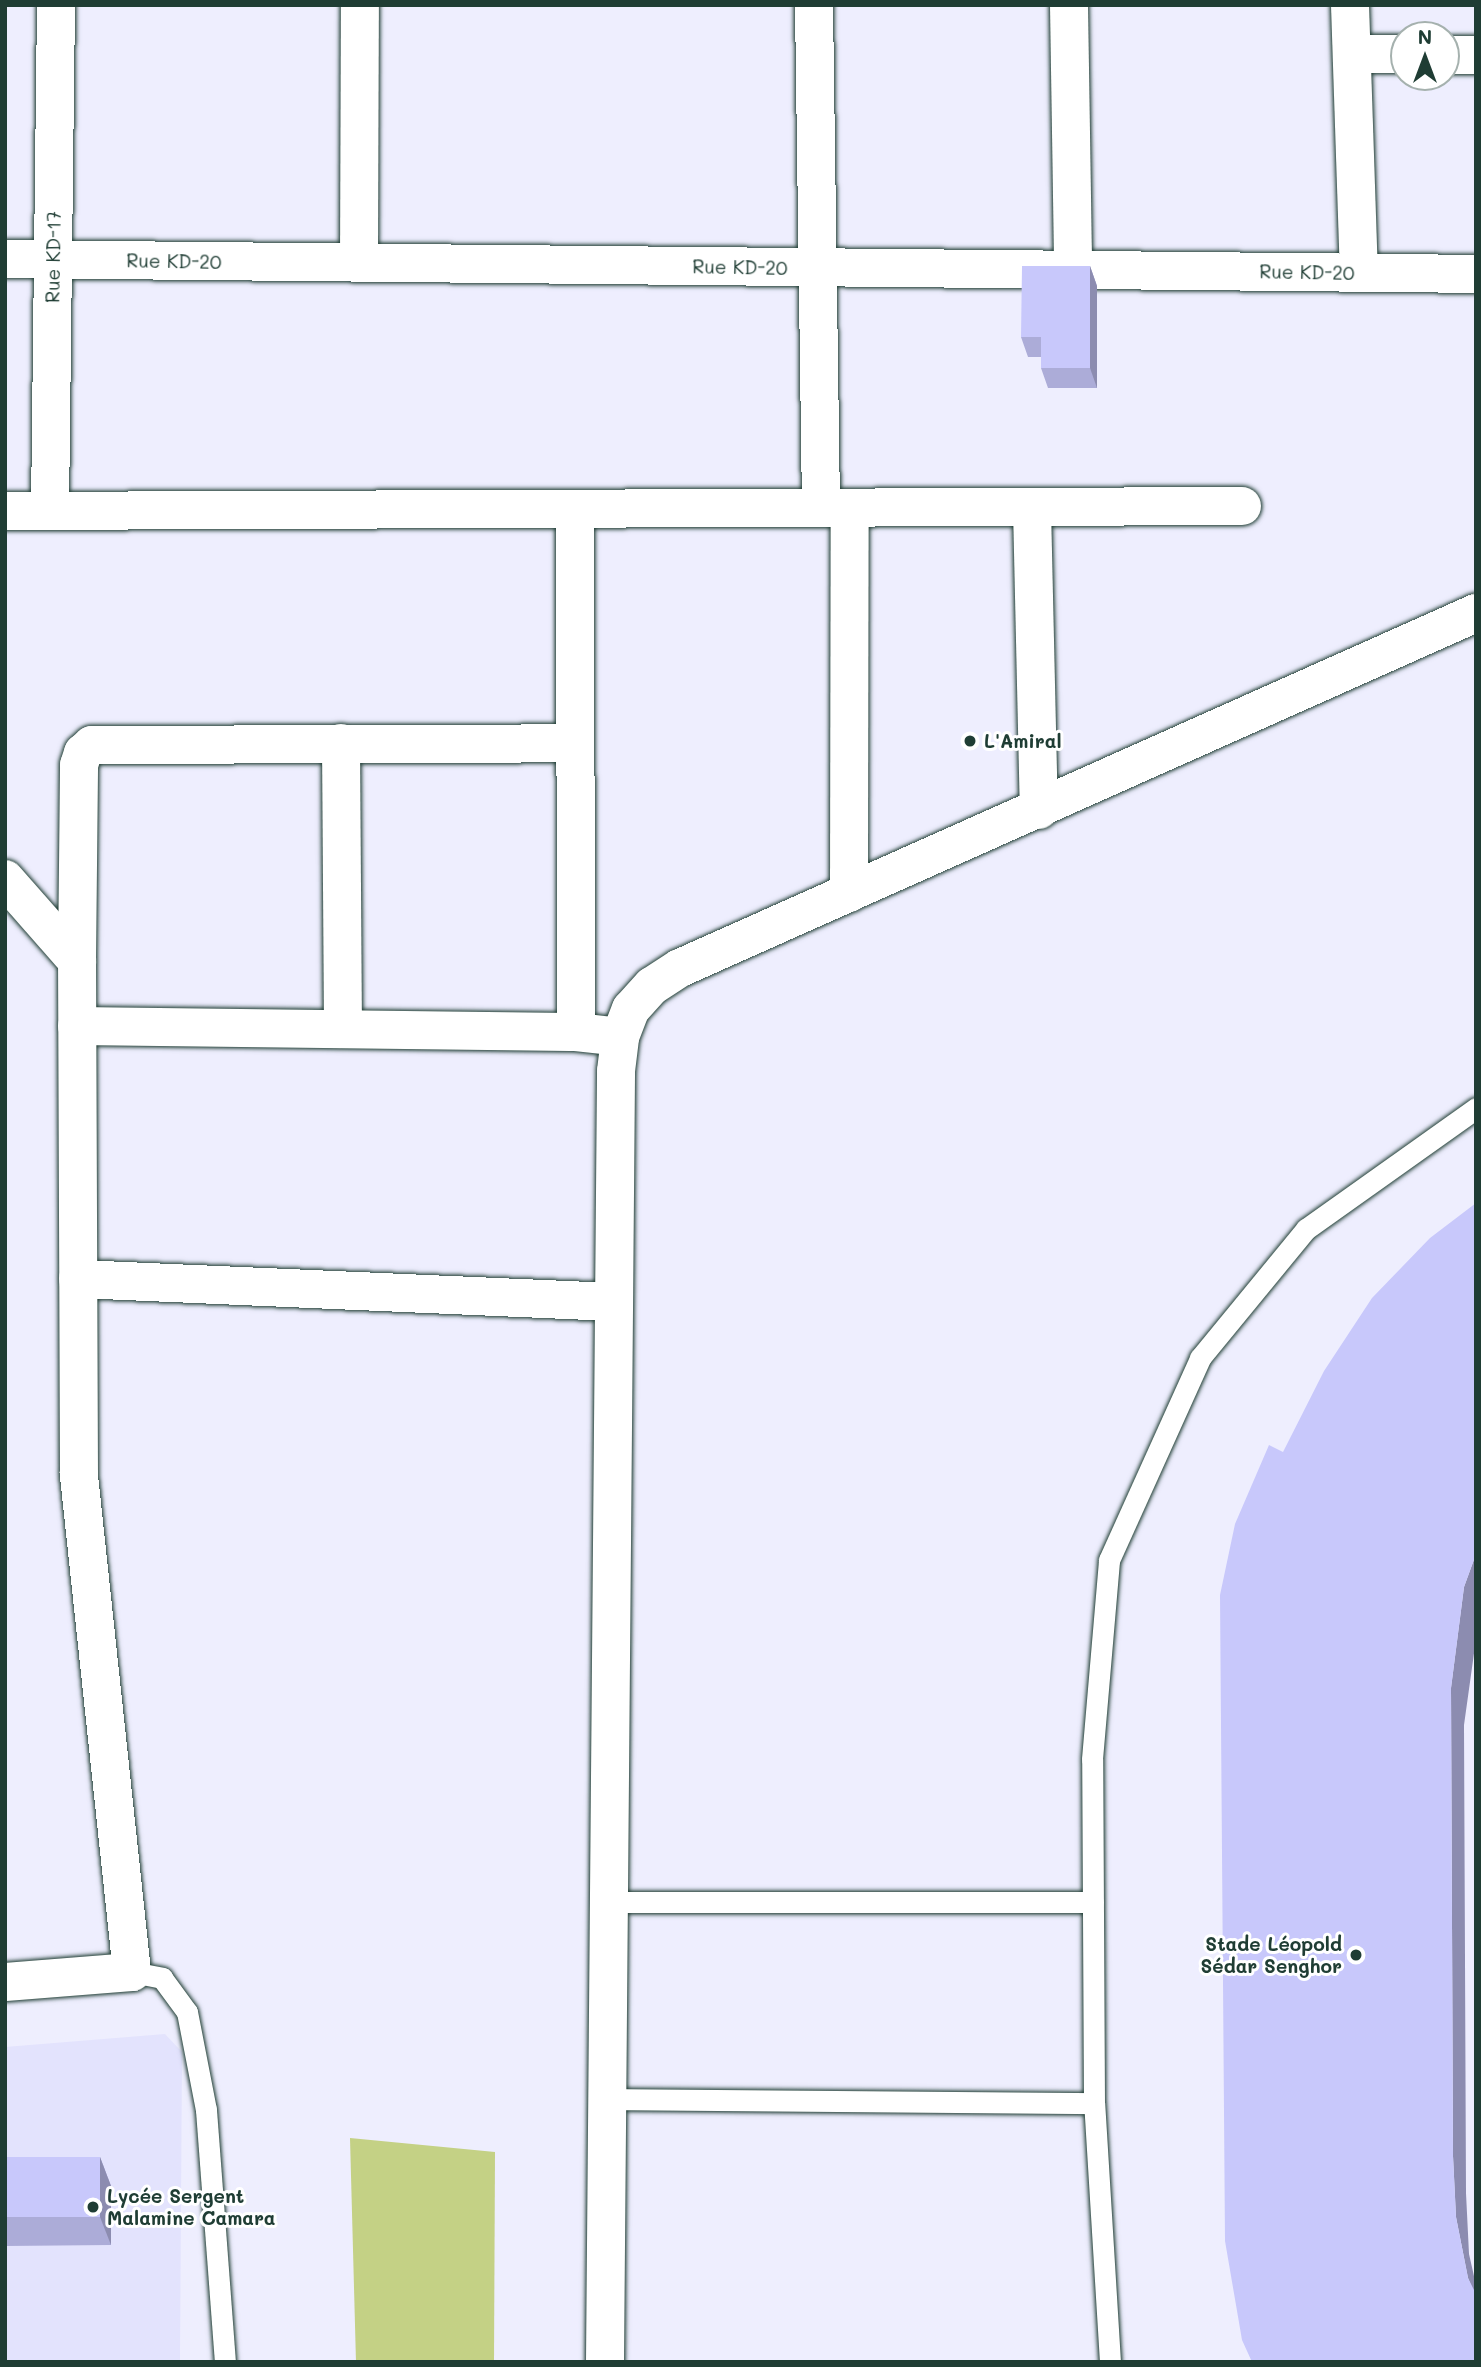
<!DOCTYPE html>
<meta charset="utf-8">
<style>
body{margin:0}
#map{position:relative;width:1481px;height:2367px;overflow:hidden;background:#eeeefe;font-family:Mali,sans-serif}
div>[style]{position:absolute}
.built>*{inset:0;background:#e3e3fd}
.green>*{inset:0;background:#c4d185}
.roads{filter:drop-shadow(0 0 2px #1f3d34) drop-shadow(0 0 2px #1f3d34)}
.lane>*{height:21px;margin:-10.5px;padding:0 10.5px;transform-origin:10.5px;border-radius:10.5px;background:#fff}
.street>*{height:38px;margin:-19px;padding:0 19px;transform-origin:19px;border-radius:19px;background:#fff}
.wall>*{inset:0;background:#acacd8}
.shaded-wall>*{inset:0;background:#8c8cb0}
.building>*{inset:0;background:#c8c8fb}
.dots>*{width:19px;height:19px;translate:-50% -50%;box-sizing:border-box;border:4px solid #fff;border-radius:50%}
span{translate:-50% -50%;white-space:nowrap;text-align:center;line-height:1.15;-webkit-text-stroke:6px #fff;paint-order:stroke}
.street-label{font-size:19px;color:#1f3d34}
.poi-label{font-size:19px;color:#1f3d34;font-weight:700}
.left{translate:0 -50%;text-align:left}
.right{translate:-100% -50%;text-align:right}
.frame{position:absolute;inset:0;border:7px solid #1f3d34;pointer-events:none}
.north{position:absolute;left:1390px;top:21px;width:70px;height:70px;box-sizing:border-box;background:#fff;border:2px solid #a5b1ae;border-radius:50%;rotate:0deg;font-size:19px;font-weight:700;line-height:28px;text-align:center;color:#1f3d34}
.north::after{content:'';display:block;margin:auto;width:24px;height:32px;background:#1f3d34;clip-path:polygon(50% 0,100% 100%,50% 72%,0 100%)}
</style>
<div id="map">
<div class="built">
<div style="clip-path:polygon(165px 2034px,182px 2052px,180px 2362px,5px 2362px,5px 2047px)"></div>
</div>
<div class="green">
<div style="clip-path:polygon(350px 2138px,495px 2152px,494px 2362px,356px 2362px)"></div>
</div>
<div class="roads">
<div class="lane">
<div style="left:608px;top:1902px;width:485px"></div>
<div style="left:132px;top:1972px;width:31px;rotate:11deg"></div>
<div style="left:162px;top:1978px;width:42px;rotate:53.7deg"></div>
<div style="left:187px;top:2012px;width:100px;rotate:79deg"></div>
<div style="left:206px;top:2110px;width:253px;rotate:85.7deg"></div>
<div style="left:608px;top:2099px;width:486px;rotate:0.5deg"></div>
<div style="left:1110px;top:2362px;width:259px;rotate:-93.5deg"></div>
<div style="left:1094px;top:2103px;width:344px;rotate:-90.3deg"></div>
<div style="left:1092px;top:1759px;width:200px;rotate:-85.1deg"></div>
<div style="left:1109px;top:1560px;width:222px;rotate:-65.7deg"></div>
<div style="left:1200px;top:1358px;width:167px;rotate:-50.6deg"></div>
<div style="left:1306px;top:1229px;width:209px;rotate:-35.4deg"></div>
</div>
<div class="street">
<div style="left:814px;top:5px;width:503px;rotate:89.2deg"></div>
<div style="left:1069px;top:5px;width:265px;rotate:89.1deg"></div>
<div style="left:1350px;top:5px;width:268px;rotate:88.1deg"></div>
<div style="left:1352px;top:54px;width:52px"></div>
<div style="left:1446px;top:55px;width:30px"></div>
<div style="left:5px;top:259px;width:1471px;rotate:0.58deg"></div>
<div style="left:359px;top:263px;width:258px;rotate:-89.8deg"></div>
<div style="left:1032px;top:508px;width:302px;rotate:88.7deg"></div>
<div style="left:50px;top:510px;width:505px;rotate:-89.32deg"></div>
<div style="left:575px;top:510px;width:522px;rotate:89.89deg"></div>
<div style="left:5px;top:511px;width:1237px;rotate:-0.23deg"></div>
<div style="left:341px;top:743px;width:286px;rotate:89.6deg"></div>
<div style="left:5px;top:879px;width:109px;rotate:48.7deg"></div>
<div style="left:849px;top:893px;width:385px;rotate:-89.9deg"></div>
<div style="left:77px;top:1026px;width:499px;rotate:0.7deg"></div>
<div style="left:576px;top:1032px;width:44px;rotate:6.5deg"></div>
<div style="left:78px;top:1279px;width:536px;rotate:2.46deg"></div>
<div style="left:5px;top:1982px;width:127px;rotate:-4.5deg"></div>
<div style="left:132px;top:1972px;width:500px;rotate:-96.1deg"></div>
<div style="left:79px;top:1475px;width:514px;rotate:-90.22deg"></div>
<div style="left:77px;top:961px;width:196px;rotate:-89.4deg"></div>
<div style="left:79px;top:765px;width:13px;rotate:-72deg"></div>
<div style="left:83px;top:753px;width:12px;rotate:-42deg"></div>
<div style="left:92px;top:745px;width:483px;rotate:-0.2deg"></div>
<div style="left:605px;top:2362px;width:1291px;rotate:-89.51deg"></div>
<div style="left:616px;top:1071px;width:34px;rotate:-83deg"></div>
<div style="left:620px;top:1037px;width:30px;rotate:-69deg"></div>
<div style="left:631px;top:1009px;width:31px;rotate:-48deg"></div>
<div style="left:652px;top:986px;width:33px;rotate:-33deg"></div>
<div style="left:680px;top:968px;width:872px;rotate:-24.04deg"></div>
</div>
</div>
<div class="wall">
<div style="clip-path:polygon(1090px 266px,1097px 286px,1097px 388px,1048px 388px,1041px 368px,1041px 357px,1028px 357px,1021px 337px)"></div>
<div style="clip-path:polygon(5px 2157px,100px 2157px,111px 2186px,111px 2245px,5px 2246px)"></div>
</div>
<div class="shaded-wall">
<div style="clip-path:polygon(1090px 266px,1097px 286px,1097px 388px,1090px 368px)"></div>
<div style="clip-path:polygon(1476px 1554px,1476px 1639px,1464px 1725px,1466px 2193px,1469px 2254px,1476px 2285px,1476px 2298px,1468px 2278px,1456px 2217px,1453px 2156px,1451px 1688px,1464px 1587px)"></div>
<div style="clip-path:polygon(100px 2157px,111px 2186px,111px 2245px,100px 2217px)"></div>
</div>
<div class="building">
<div style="clip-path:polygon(1022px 266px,1090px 266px,1090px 368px,1041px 368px,1041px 337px,1021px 337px)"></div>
<div style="clip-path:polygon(1476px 1203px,1476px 1554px,1464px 1587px,1451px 1688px,1453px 2156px,1456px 2217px,1468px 2278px,1476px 2294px,1476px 2362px,1252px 2362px,1242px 2340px,1225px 2241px,1220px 1595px,1235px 1524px,1269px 1445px,1283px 1452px,1324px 1371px,1372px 1298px,1430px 1238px)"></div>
<div style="clip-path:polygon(5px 2157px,100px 2157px,100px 2217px,5px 2217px)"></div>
</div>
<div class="dots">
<div style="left:970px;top:741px;background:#1f3d34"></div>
<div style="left:1356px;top:1955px;background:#1f3d34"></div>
<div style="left:93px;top:2207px;background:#1f3d34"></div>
</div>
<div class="street-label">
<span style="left:53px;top:257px;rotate:-89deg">Rue KD-17</span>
<span style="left:174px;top:261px;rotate:1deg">Rue KD-20</span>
<span style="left:740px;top:267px;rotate:1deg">Rue KD-20</span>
<span style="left:1307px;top:272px;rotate:1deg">Rue KD-20</span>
</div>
<div class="poi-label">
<span class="left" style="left:984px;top:741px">L'Amiral</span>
<span class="right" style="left:1342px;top:1955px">Stade Léopold<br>Sédar Senghor</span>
<span class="left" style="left:107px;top:2207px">Lycée Sergent<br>Malamine Camara</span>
</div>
<div class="frame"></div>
<div class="north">N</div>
</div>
